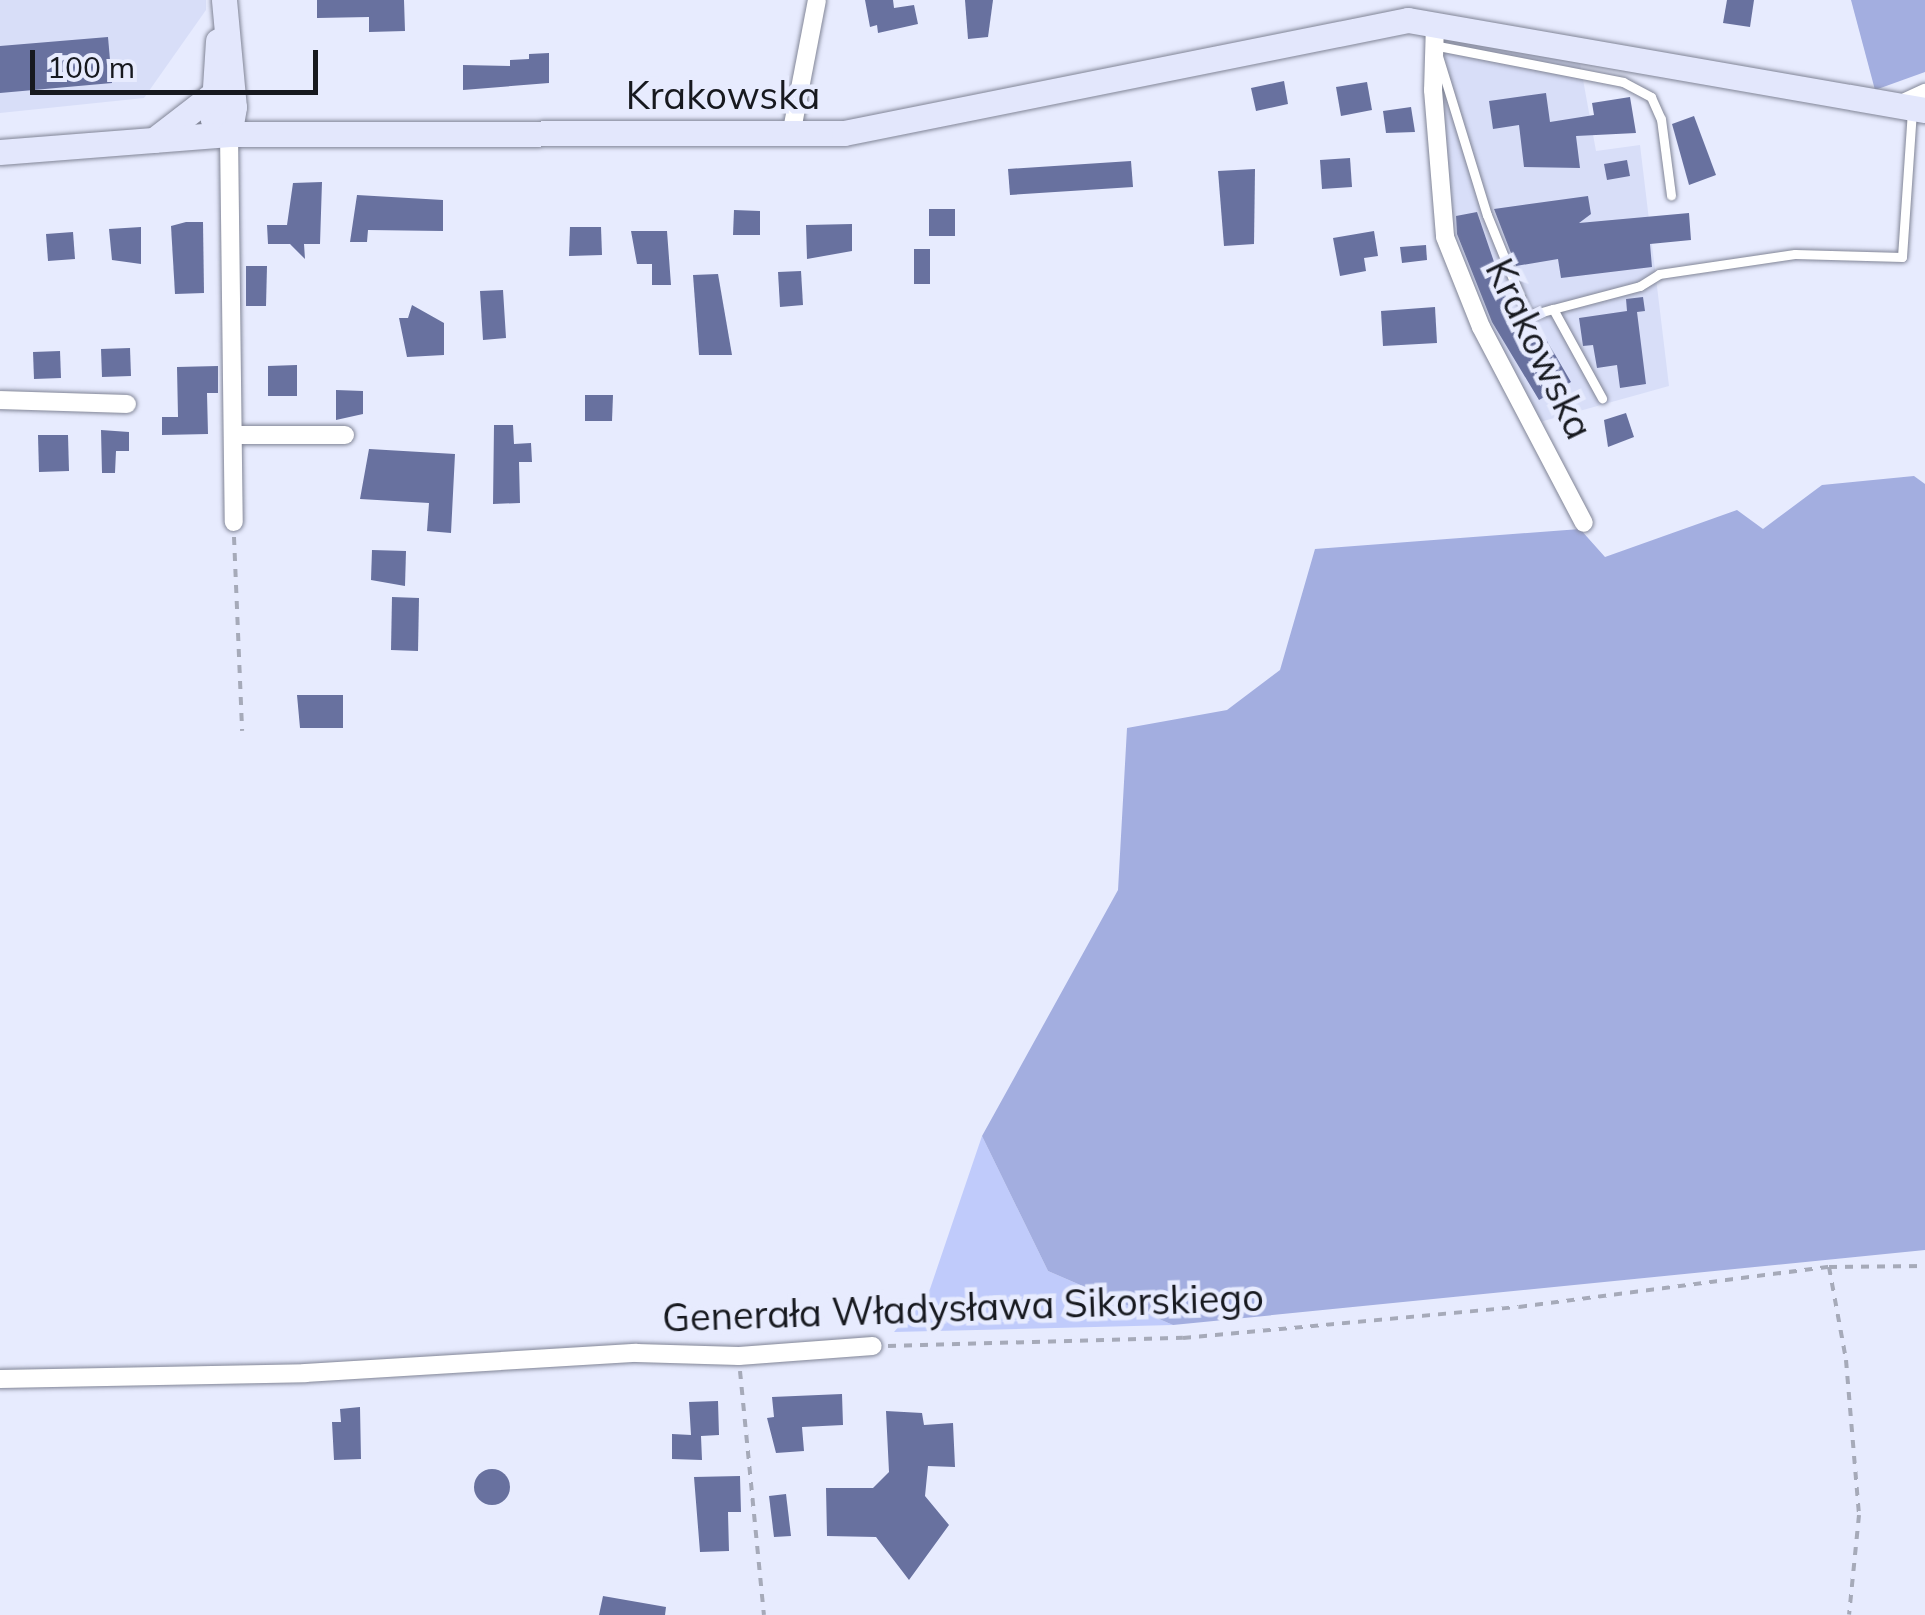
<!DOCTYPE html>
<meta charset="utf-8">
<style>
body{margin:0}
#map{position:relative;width:1925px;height:1615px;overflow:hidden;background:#e7ebfe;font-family:Mulish,sans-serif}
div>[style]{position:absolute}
.built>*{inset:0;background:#d8def8}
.green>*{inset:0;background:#c0cbfb}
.forest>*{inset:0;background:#a3aee0}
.building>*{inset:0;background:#68719f}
.round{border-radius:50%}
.path>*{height:4px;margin-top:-2px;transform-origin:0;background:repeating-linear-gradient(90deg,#a6aab9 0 8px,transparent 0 16px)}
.roads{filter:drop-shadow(0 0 2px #818596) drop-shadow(0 0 2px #818596)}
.lane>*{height:9px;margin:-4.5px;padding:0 4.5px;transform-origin:4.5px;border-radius:4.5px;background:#fff}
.street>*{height:18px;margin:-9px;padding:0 9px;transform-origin:9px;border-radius:9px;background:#fff}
.secondary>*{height:25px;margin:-12.5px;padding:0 12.5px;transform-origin:12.5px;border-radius:12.5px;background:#e3e7fc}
span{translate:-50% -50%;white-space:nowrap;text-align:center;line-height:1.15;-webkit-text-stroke:9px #e7ebfe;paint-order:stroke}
.street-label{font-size:38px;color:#17191f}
.scale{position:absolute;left:30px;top:50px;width:288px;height:45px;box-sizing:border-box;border:5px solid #17191f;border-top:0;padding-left:12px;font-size:30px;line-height:35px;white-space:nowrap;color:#17191f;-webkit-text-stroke:8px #e7ebfe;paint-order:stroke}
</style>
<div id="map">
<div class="built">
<div style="clip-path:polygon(0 0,206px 0,206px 10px,144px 98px,0 113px)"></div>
<div style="clip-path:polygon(1440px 36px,1580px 63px,1596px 151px,1640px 145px,1669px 386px,1540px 422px,1485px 325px,1449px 236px,1437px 88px)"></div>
</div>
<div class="green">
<div style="clip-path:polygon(982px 1136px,1048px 1271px,1173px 1325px,894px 1332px,930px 1289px)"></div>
</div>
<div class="forest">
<div style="clip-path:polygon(1851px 0,1925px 0,1925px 72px,1875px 90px)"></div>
<div style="clip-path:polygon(1914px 476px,1925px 484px,1925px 1250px,1173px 1325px,1048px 1271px,982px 1136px,1118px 890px,1127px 728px,1227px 710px,1280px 670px,1315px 549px,1580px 529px,1605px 557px,1737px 510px,1763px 529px,1822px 485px)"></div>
</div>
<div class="building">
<div style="clip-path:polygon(317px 0,404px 0,405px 31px,369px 32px,369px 17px,317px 18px)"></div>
<div style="clip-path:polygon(865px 0,893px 0,894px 8px,914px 5px,918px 24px,878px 33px,877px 25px,870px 27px)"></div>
<div style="clip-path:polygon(965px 0,993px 0,988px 37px,968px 39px)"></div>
<div style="clip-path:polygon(1727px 0,1754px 0,1750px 27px,1723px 23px)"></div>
<div style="clip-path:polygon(108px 37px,112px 83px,0 93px,0 46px)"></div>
<div style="clip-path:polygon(549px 53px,549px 83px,463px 90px,463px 65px,510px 66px,510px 60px,529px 59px,529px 54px)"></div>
<div style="clip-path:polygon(1284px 81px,1288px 104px,1256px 111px,1251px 88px)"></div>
<div style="clip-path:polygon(1367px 82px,1372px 110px,1341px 116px,1336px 87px)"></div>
<div style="clip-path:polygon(1546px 93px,1550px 122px,1594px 115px,1592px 103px,1630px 97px,1636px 133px,1576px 136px,1580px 168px,1524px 167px,1519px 125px,1493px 129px,1489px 101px)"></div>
<div style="clip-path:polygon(1411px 107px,1415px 132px,1386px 133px,1383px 111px)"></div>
<div style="clip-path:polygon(1694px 116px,1716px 175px,1689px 185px,1672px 124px)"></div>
<div style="clip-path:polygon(1350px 158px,1352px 187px,1322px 189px,1320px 160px)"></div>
<div style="clip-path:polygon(1627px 160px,1630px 176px,1607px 180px,1604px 164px)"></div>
<div style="clip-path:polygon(1131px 161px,1133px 187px,1010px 195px,1008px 169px)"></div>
<div style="clip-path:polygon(1255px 169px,1254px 244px,1224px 246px,1218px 171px)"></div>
<div style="clip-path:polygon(322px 182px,320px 244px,304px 244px,305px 259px,290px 244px,268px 244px,267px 225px,287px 225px,293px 183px)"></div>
<div style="clip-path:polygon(357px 195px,443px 200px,443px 231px,368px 230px,367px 242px,350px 242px)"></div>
<div style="clip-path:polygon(1588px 196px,1591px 214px,1579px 223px,1689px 213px,1691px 240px,1650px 244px,1652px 267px,1561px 278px,1558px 259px,1516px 266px,1494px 209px)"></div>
<div style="clip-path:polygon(929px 209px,955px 209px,955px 236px,929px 236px)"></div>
<div style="clip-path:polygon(734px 210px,760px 211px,760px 235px,733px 235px)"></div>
<div style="clip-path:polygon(1477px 212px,1520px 338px,1539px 327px,1571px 382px,1539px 400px,1492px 322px,1457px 234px,1456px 216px)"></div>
<div style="clip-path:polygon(186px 222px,203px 222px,204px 293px,175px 294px,171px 226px)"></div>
<div style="clip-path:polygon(852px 224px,852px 251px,807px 259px,806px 225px)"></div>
<div style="clip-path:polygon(141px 227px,141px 264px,112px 260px,109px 229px)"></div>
<div style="clip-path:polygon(570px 227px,601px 227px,602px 255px,569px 256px)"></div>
<div style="clip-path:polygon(631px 231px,667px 231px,671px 285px,652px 285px,652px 264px,637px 264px)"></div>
<div style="clip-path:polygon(1374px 231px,1378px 256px,1364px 258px,1366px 271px,1340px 276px,1333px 238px)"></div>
<div style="clip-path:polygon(73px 232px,75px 259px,48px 261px,46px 234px)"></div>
<div style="clip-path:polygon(1426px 245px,1427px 260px,1402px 263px,1400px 247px)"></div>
<div style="clip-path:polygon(914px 249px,930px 249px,930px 284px,914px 284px)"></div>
<div style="clip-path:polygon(246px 266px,267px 266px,266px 306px,246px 306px)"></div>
<div style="clip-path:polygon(801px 271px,803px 305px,780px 307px,778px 272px)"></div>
<div style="clip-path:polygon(718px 274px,732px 355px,699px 355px,693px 275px)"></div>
<div style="clip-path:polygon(503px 290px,506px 338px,483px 340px,480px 291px)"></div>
<div style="clip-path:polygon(1643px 297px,1645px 311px,1637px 312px,1646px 384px,1620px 388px,1617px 365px,1597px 368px,1593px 345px,1583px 346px,1579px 318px,1627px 311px,1626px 299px)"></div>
<div style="clip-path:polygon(412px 305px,444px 323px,444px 355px,407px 357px,399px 318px,408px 318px)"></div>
<div style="clip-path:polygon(1435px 307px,1437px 343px,1383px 346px,1381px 311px)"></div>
<div style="clip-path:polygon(130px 348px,131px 376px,102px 377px,101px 349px)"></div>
<div style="clip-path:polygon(60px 351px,61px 378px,34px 379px,33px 352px)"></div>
<div style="clip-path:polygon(297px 365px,297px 396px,268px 396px,268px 366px)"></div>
<div style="clip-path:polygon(218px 366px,218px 393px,207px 393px,208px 434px,162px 435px,162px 417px,178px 417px,177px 367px)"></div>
<div style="clip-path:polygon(336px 390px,363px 391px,363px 414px,336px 420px)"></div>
<div style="clip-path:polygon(585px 395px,613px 395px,612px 421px,585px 421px)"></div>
<div style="clip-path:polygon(1626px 413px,1634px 437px,1608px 447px,1604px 420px)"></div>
<div style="clip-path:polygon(494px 425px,513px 425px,514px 444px,531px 443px,532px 462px,519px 462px,520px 503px,493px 504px)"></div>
<div style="clip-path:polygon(101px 430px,129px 432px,129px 451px,116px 451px,115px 473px,102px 473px)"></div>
<div style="clip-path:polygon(38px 435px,68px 435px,69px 471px,39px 472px)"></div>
<div style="clip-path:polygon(369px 449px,455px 454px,451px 533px,427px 531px,429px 503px,360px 499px)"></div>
<div style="clip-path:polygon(372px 550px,406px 551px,405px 586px,371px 580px)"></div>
<div style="clip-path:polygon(392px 597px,419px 598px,418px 651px,391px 650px)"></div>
<div style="clip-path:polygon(297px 695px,343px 695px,343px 728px,300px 728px)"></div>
<div style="clip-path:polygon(842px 1394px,843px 1425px,802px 1427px,804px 1451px,776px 1453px,767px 1418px,774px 1417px,772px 1397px)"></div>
<div style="clip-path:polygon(718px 1401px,719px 1435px,701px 1436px,702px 1460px,672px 1459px,672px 1434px,691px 1435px,689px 1402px)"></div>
<div style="clip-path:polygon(360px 1407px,361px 1459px,334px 1460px,332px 1422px,341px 1422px,340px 1409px)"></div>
<div style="clip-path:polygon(886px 1411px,922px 1413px,924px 1425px,953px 1423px,955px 1467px,928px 1466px,925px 1496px,949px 1525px,909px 1580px,876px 1537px,827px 1536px,826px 1488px,873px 1488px,889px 1472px)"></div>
<div class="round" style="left:474px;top:1469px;width:36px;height:36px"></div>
<div style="clip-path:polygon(740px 1476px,741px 1512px,728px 1512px,729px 1551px,700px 1552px,694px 1477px)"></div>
<div style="clip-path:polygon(786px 1494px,791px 1536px,774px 1537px,769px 1496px)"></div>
<div style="clip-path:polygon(603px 1596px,666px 1607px,665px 1615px,599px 1615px)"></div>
</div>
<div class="path">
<div style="left:234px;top:537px;width:194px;rotate:87.6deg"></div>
<div style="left:1829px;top:1267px;width:95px;rotate:79.6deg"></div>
<div style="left:1846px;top:1360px;width:156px;rotate:85.2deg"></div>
<div style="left:1859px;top:1515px;width:100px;rotate:95.7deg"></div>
<div style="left:888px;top:1346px;width:295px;rotate:-1.6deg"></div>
<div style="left:1183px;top:1338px;width:337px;rotate:-5.3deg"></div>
<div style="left:1519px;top:1307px;width:313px;rotate:-7.4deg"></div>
<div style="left:1829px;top:1267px;width:96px;rotate:-0.6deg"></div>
<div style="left:740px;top:1371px;width:245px;rotate:84.4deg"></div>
</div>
<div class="roads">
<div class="lane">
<div style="left:1433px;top:45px;width:194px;rotate:11deg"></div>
<div style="left:1623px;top:82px;width:32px;rotate:28deg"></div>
<div style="left:1651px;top:97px;width:24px;rotate:66deg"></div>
<div style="left:1661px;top:119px;width:77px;rotate:82.5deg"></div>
<div style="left:1438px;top:56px;width:166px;rotate:72.9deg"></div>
<div style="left:1487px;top:215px;width:109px;rotate:67.9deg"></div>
<div style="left:1528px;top:316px;width:26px;rotate:-16deg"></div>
<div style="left:1553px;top:309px;width:102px;rotate:61.2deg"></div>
<div style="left:1553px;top:309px;width:90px;rotate:-14.8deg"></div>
<div style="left:1640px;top:286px;width:22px;rotate:-32deg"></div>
<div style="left:1659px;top:274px;width:137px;rotate:-8.4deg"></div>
<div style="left:1795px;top:254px;width:107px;rotate:1.6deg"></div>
<div style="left:1902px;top:257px;width:146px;rotate:-86.1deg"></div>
</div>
<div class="street">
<div style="left:1435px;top:24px;width:66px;rotate:91.7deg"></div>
<div style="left:1433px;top:90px;width:147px;rotate:85.3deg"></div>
<div style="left:1445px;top:237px;width:97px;rotate:68.2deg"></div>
<div style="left:1481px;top:327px;width:221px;rotate:62.3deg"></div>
<div style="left:1897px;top:106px;width:31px;rotate:-25deg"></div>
<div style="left:229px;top:134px;width:388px;rotate:89.3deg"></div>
<div style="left:791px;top:135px;width:137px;rotate:-79.1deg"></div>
<div style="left:0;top:400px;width:127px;rotate:1.8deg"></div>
<div style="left:234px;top:435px;width:111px"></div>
<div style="left:0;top:1379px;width:305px;rotate:-1.1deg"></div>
<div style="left:305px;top:1373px;width:332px;rotate:-3.5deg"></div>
<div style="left:636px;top:1353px;width:103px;rotate:1.7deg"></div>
<div style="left:739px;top:1356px;width:134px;rotate:-4.3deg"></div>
</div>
<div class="secondary">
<div style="left:224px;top:0;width:107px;rotate:84.7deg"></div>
<div style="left:234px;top:107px;width:27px;rotate:100deg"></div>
<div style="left:218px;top:41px;width:78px;rotate:93.7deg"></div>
<div style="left:213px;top:119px;width:22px;rotate:43deg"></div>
<div style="left:154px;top:140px;width:73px;rotate:-37.8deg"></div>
<div style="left:0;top:152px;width:230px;rotate:-4.5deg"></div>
<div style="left:229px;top:134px;width:615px;rotate:-0.09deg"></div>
<div style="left:844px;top:133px;width:575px;rotate:-11.33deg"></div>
<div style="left:1408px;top:20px;width:525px;rotate:9.88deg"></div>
</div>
</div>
<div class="street-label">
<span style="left:723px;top:96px">Krakowska</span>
<span style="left:1539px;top:349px;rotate:64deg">Krakowska</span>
<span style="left:963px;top:1308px;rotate:-2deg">Generała Władysława Sikorskiego</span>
</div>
<div class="scale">100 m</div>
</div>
